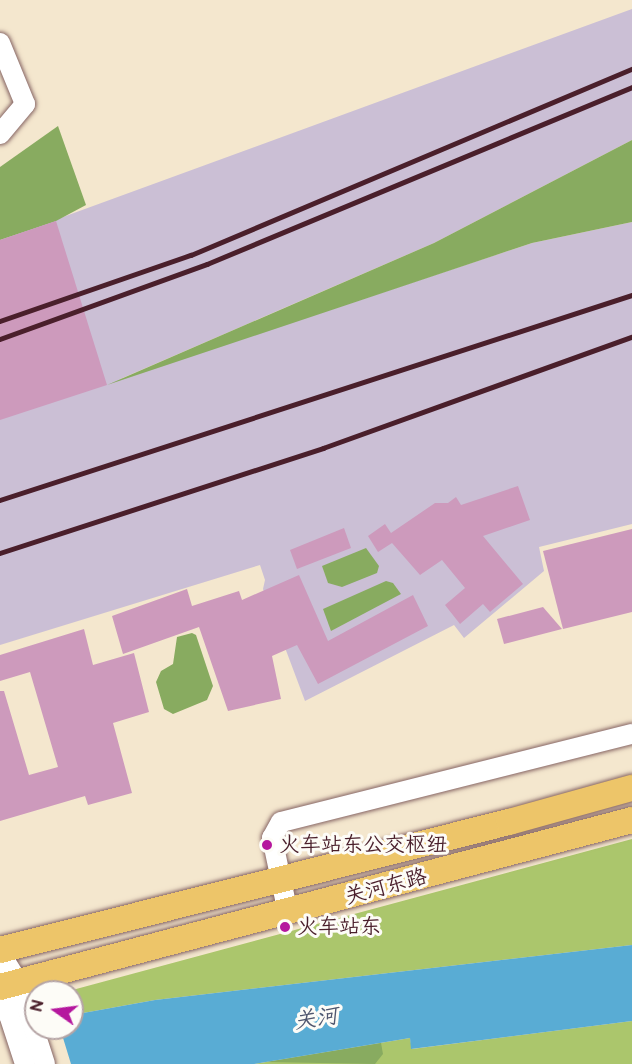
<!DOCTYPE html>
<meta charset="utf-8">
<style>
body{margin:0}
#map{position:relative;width:632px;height:1064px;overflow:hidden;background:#f4e7ce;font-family:"Balsamiq Sans","LXGW WenKai TC",sans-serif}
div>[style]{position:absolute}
.industrial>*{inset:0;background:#cbbfd5}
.green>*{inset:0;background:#abc66c}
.forest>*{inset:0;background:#88ab60}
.water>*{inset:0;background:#59acd4}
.pier>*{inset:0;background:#f4e7ce}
.building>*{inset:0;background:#cd9abc}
.roads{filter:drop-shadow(0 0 2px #866564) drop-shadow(0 0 2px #866564)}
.minor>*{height:20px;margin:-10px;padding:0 10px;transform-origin:10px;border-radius:10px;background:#fff}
.major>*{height:26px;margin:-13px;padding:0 13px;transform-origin:13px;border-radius:13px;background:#edc569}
.rail>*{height:4.5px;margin:-2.25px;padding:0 2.25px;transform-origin:2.25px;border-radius:2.25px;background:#4a1f2b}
.dots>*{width:16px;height:16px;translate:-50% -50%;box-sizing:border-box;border:3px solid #fdfcf7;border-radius:50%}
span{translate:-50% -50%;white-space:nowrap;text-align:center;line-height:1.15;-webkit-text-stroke:6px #fdfcf7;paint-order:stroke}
.poi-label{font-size:21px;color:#4a1f2b}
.left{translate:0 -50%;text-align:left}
.street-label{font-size:21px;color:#4a1f2b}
.water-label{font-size:22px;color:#50576f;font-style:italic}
.north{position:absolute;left:24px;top:980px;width:60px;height:60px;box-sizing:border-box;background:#fdfcf7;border:2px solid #b5a4a5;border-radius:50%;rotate:284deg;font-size:16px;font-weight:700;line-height:24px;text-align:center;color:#4a1f2b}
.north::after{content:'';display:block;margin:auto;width:21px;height:27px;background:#b5179e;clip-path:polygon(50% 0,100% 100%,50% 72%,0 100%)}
</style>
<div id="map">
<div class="industrial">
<div style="clip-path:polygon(632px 9px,632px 140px,434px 243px,118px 380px,532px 243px,632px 222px,632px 524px,539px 547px,544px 571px,464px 638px,454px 625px,305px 701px,263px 589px,265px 580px,260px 565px,0 645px,0 240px)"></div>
</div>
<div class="green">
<div style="clip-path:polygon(632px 839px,632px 945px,155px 1000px,72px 1015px,72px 992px,65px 992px)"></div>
<div style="clip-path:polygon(632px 1021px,632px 1064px,254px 1064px,410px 1038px,412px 1049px)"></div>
</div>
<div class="forest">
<div style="clip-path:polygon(58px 126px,86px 205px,56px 221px,0 240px,0 167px)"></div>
<div style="clip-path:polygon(632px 140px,632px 222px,532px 243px,107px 385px,434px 243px)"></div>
<div style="clip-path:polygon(366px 548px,379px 566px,377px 573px,342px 587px,328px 583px,322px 566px)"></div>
<div style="clip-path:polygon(386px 581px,393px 583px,401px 594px,331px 631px,323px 609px)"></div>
<div style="clip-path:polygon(192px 633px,196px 635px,213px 686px,207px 700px,173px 714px,164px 709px,156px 682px,161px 671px,173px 664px,177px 637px)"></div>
<div style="clip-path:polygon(381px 1043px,383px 1054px,375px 1064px,266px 1062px)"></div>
</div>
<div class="water">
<div style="clip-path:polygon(632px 945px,632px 1021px,411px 1049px,410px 1038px,254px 1064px,0 1064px,0 1026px,72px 1028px,72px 1015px,155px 1000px)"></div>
</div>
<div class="pier">
<div style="clip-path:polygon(36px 1021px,36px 1028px,60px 1028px,71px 1064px,0 1064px,0 1026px)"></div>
</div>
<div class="building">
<div style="clip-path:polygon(56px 221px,107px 385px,0 420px,0 240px)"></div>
<div style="clip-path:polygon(518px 486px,530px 520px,483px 536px,523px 584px,490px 612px,483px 604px,460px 624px,445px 605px,465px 588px,442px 560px,420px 575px,392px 543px,378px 552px,368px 536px,385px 524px,391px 533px,435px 503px,448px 503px,456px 497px,461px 505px)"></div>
<div style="clip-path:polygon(344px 528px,351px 548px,297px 569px,290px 550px)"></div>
<div style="clip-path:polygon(632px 529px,632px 612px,563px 629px,543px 551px)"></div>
<div style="clip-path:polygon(299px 575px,328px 641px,413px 595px,428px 626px,318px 684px,297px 645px,272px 656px,281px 699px,228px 711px,199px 627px,123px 654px,112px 616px,187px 589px,192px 606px,239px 591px,242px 600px)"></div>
<div style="clip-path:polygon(543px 607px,562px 629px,504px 644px,497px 619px)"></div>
<div style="clip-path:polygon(84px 629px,93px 665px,134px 653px,149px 712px,113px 723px,132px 793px,88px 805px,85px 796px,0 821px,0 691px,4px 691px,29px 775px,58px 767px,30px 672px,0 681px,0 655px)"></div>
</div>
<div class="roads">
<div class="minor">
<div style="left:0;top:43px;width:66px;rotate:67.7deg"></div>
<div style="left:0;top:134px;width:39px;rotate:-50deg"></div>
<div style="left:288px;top:913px;width:77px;rotate:-102deg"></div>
<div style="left:272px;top:838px;width:18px;rotate:-61deg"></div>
<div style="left:281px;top:822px;width:362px;rotate:-14.1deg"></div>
<div style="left:0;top:953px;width:36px;rotate:58deg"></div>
<div style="left:19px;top:983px;width:85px;rotate:72.2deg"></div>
<div style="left:2px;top:974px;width:42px;rotate:80.3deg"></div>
<div style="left:9px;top:1015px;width:52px;rotate:71.9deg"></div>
</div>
<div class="major">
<div style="left:0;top:950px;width:525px;rotate:-14.12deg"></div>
<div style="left:509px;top:822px;width:128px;rotate:-15.5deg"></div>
<div style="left:0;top:987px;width:654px;rotate:-14.8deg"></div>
</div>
</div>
<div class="rail">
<div style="left:0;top:321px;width:202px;rotate:-19.1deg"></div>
<div style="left:191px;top:255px;width:479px;rotate:-22.9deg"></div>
<div style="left:0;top:339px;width:220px;rotate:-19.9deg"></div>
<div style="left:207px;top:264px;width:460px;rotate:-22.6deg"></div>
<div style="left:0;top:500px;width:664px;rotate:-17.97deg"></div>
<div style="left:0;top:553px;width:340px;rotate:-18deg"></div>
<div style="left:323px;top:448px;width:328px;rotate:-19.8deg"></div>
</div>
<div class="dots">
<div style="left:267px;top:845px;background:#b5179e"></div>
<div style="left:285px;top:927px;background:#b5179e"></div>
</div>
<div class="poi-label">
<span class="left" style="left:279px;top:845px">火车站东公交枢纽</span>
<span class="left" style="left:297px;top:927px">火车站东</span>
</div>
<div class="street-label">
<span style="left:386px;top:887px;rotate:-15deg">关河东路</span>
</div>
<div class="water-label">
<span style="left:316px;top:1019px;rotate:-8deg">关河</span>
</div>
<div class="north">N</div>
</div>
